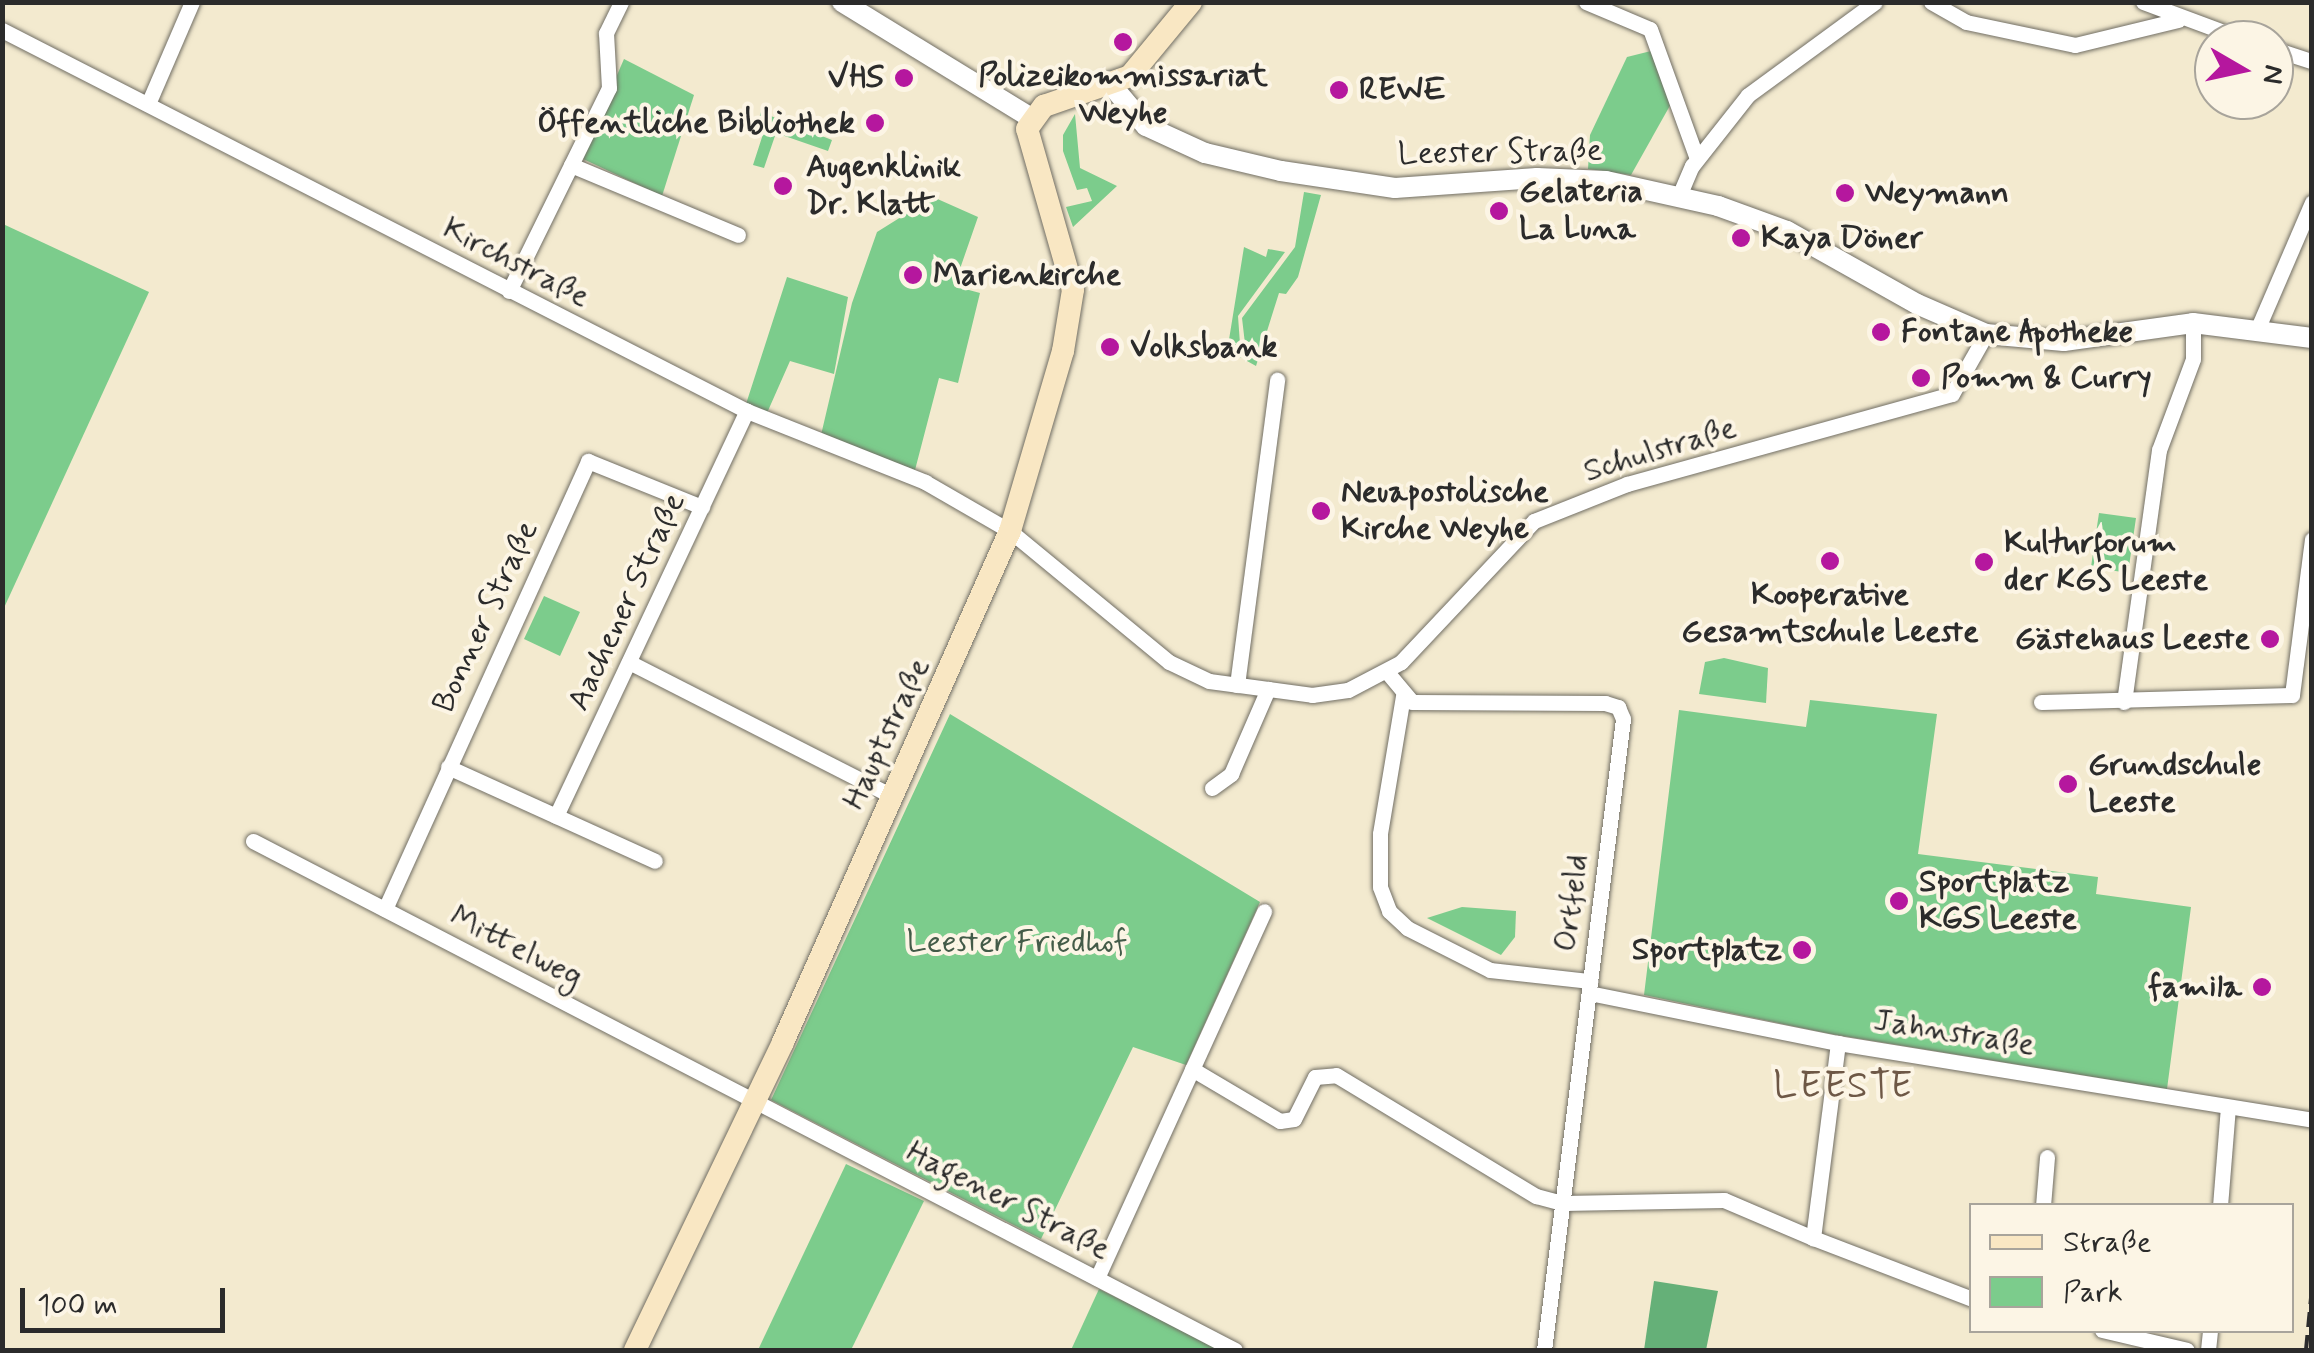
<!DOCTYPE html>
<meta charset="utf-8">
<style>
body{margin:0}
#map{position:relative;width:2314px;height:1353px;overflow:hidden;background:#f3eacf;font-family:Mynerve,sans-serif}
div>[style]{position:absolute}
.green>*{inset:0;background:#7ccc8c}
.forest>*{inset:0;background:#65b078}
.roads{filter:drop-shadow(0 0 2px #716e64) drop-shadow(0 0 2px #716e64)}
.minor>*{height:15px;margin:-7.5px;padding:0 7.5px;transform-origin:7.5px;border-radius:7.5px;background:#fff}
.tertiary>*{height:20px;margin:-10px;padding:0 10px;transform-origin:10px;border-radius:10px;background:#fff}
.secondary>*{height:22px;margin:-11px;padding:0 11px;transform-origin:11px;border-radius:11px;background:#f9e7c3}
.rail>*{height:4px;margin-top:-2px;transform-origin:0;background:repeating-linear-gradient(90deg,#2b2b2b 0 15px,transparent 0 23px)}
.dots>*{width:28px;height:28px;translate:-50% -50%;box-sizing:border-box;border:5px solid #fcf5e5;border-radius:50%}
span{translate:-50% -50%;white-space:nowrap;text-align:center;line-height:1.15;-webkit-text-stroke:8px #fcf5e5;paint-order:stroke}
.poi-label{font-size:32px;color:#2b2b2b;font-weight:700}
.right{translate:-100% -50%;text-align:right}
.left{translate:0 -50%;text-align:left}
.street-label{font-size:32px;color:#2b2b2b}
.park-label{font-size:32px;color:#435b48}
.quarter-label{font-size:38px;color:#6e5846;letter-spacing:2.5px}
.frame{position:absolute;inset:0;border:5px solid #2b2b2b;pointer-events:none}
.legend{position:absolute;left:1969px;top:1203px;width:325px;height:130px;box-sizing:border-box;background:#fcf5e5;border:2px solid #a8a49b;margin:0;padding:12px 18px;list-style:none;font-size:30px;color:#2b2b2b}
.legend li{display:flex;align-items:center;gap:20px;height:50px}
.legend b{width:50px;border:2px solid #a8a49b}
.north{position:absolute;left:2194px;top:20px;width:100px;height:100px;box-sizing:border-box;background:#fcf5e5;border:2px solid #a8a49b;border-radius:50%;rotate:99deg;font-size:28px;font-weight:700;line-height:40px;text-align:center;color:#2b2b2b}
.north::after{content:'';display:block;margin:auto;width:35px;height:45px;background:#b5179e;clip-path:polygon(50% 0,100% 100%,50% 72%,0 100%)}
.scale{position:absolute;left:20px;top:1288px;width:205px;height:45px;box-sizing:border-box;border:5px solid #2b2b2b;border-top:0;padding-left:12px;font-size:30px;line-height:35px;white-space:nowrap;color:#2b2b2b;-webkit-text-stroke:8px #fcf5e5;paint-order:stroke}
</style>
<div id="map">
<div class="green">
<div style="clip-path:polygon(1651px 51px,1672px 102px,1631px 175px,1588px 169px,1590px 135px,1627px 57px)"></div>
<div style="clip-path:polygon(624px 59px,694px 95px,662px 196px,581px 158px)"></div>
<div style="clip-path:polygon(761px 112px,832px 140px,828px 151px,776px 133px,764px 168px,753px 165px,765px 128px,757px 125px)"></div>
<div style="clip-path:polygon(1075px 114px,1080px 168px,1117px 186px,1073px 227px,1066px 207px,1092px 201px,1087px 188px,1077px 190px,1063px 151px,1063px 135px)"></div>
<div style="clip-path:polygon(1304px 192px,1321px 195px,1298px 277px,1286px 294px,1279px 293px,1256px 366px,1247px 361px,1242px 318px,1295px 247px)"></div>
<div style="clip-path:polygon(933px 197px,978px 217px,954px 286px,980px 293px,958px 383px,939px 378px,915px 470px,821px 435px,852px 303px,877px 232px)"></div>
<div style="clip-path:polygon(3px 224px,149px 292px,3px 610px)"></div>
<div style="clip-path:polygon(1244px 247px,1266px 257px,1268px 249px,1285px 252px,1238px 316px,1241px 358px,1227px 352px)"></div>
<div style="clip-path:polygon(787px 277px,848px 297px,834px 374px,790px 361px,767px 413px,746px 404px)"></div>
<div style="clip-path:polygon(2099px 513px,2136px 518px,2128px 573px,2091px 567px)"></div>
<div style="clip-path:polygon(544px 596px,580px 612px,560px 656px,524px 639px)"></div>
<div style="clip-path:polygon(1724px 658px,1768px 668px,1766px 703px,1699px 694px,1705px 662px)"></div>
<div style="clip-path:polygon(1810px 700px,1937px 714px,1918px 854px,2098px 877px,2096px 894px,2191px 907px,2167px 1089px,1831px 1034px,1644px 995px,1679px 710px,1806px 727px)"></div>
<div style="clip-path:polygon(950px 714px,1260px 902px,1186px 1065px,1133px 1047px,1041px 1239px,771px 1100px)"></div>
<div style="clip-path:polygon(1462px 907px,1516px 911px,1515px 937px,1501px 955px,1427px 918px)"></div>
<div style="clip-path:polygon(846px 1164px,924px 1201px,851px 1350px,758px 1350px)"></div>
<div style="clip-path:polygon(1099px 1289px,1222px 1350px,1071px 1350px)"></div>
</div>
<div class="forest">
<div style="clip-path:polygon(1654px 1281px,1718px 1291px,1706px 1350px,1644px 1350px)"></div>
</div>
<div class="roads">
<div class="minor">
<div style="left:1586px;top:2px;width:69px;rotate:22.9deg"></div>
<div style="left:1650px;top:29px;width:138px;rotate:70.1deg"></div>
<div style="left:1931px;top:2px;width:40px;rotate:29.7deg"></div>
<div style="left:1966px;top:22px;width:111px;rotate:11.9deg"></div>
<div style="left:2075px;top:45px;width:106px;rotate:-13.6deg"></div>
<div style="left:2143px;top:2px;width:109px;rotate:20.4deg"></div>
<div style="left:2px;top:30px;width:837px;rotate:27.09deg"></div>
<div style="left:747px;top:411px;width:192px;rotate:21.7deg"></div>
<div style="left:925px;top:482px;width:98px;rotate:30deg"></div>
<div style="left:1010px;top:531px;width:206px;rotate:39.5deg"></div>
<div style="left:1169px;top:662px;width:44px;rotate:25.4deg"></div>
<div style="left:1209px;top:681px;width:104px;rotate:7.7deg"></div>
<div style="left:1312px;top:695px;width:36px;rotate:-8deg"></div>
<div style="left:1348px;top:690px;width:60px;rotate:-27.8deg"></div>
<div style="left:1401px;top:662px;width:194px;rotate:-46.7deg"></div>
<div style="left:1534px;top:521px;width:100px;rotate:-21.7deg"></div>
<div style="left:1627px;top:484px;width:337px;rotate:-15.5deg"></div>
<div style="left:1952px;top:394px;width:69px;rotate:-60.5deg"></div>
<div style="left:2274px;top:49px;width:40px;rotate:18deg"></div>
<div style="left:148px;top:104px;width:111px;rotate:-66.7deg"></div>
<div style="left:571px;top:165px;width:181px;rotate:22.7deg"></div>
<div style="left:1679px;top:196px;width:33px;rotate:-67deg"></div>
<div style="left:1692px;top:166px;width:90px;rotate:-51.7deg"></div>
<div style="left:1748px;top:95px;width:157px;rotate:-36.2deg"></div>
<div style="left:509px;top:291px;width:226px;rotate:-63.8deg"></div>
<div style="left:609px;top:88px;width:55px;rotate:-93.1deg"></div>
<div style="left:606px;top:33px;width:34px;rotate:-64deg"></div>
<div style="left:2257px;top:330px;width:139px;rotate:-66.7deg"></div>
<div style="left:629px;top:662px;width:297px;rotate:27deg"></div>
<div style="left:1387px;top:672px;width:39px;rotate:50deg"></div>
<div style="left:1412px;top:702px;width:193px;rotate:0.3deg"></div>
<div style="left:1605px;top:703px;width:14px;rotate:17deg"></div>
<div style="left:1618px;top:707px;width:13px;rotate:67deg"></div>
<div style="left:1623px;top:719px;width:636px;rotate:97.14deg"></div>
<div style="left:1237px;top:685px;width:308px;rotate:-82.5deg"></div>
<div style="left:1403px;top:696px;width:140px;rotate:99.5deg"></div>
<div style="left:1380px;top:834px;width:53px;rotate:90deg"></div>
<div style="left:1380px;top:887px;width:26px;rotate:69deg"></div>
<div style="left:1389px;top:911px;width:25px;rotate:43deg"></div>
<div style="left:1407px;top:928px;width:93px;rotate:26.8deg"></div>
<div style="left:1490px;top:970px;width:101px;rotate:6.3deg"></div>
<div style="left:2041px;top:702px;width:251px;rotate:-1.6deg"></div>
<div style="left:2292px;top:695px;width:157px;rotate:-82.7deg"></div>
<div style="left:2124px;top:702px;width:254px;rotate:-82.1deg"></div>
<div style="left:2159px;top:450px;width:97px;rotate:-69.5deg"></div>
<div style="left:2193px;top:359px;width:36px;rotate:-90deg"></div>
<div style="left:448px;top:767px;width:227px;rotate:24.4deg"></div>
<div style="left:1212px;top:788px;width:24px;rotate:-36deg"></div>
<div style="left:1231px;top:774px;width:93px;rotate:-66.5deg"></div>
<div style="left:556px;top:816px;width:448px;rotate:-64.8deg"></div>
<div style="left:253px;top:841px;width:1106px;rotate:27.4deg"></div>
<div style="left:385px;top:909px;width:492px;rotate:-65.6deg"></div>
<div style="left:588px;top:461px;width:123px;rotate:22deg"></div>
<div style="left:1589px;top:993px;width:254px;rotate:11.4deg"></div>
<div style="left:1838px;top:1043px;width:480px;rotate:9.2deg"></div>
<div style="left:1838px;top:1043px;width:197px;rotate:97.3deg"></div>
<div style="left:1813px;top:1238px;width:170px;rotate:21deg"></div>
<div style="left:1192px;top:1069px;width:102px;rotate:30.6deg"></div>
<div style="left:1280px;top:1121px;width:14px;rotate:-8deg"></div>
<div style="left:1294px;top:1119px;width:47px;rotate:-63.4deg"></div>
<div style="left:1315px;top:1077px;width:21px;rotate:-5deg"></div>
<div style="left:1336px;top:1075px;width:234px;rotate:31.2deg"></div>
<div style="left:1536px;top:1196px;width:28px;rotate:15deg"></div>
<div style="left:1563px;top:1203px;width:161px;rotate:-1.1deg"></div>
<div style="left:1724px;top:1200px;width:97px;rotate:23.1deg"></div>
<div style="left:2043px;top:1206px;width:49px;rotate:-85.3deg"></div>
<div style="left:2220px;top:1206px;width:99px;rotate:-85.4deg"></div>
<div style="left:1097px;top:1278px;width:403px;rotate:-65.5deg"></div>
<div style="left:2102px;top:1330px;width:87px;rotate:13.2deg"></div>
<div style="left:2208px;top:1350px;width:20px;rotate:-84deg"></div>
</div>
<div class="tertiary">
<div style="left:842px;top:2px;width:222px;rotate:31.5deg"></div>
<div style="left:1113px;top:87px;width:51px;rotate:49.8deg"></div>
<div style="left:1146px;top:126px;width:65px;rotate:24.6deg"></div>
<div style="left:1205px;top:153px;width:78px;rotate:13.3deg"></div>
<div style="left:1281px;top:171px;width:115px;rotate:8.5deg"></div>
<div style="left:1395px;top:188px;width:142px;rotate:-4deg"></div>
<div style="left:1537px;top:178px;width:69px;rotate:2.5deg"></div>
<div style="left:1606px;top:181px;width:115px;rotate:12.6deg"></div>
<div style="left:1718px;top:206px;width:73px;rotate:19.9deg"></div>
<div style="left:1787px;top:231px;width:149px;rotate:29.3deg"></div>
<div style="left:1917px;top:304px;width:75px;rotate:23.5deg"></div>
<div style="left:1986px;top:334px;width:78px;rotate:5.1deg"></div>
<div style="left:2064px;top:341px;width:130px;rotate:-7.9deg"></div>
<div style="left:2193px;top:323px;width:120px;rotate:7.2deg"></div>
</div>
<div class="secondary">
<div style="left:635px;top:1350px;width:342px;rotate:-64.3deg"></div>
<div style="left:783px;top:1042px;width:559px;rotate:-66.05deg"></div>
<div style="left:1010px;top:531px;width:188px;rotate:-73.6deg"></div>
<div style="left:1063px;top:351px;width:62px;rotate:-80.7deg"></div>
<div style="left:1073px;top:290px;width:167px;rotate:-105.9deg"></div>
<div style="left:1027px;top:129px;width:29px;rotate:-54deg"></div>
<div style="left:1044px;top:106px;width:91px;rotate:-19.2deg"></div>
<div style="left:1130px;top:76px;width:96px;rotate:-50.5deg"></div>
</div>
</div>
<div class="rail">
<div style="left:2306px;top:1350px;width:62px;rotate:-84.5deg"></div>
</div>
<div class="dots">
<div style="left:1123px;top:42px;background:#b5179e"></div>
<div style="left:904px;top:78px;background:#b5179e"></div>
<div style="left:1339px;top:90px;background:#b5179e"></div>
<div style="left:875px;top:123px;background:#b5179e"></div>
<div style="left:783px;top:186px;background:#b5179e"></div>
<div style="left:1845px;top:193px;background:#b5179e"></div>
<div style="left:1499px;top:211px;background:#b5179e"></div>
<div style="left:1741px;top:238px;background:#b5179e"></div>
<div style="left:913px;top:275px;background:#b5179e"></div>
<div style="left:1881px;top:332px;background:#b5179e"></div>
<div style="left:1110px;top:347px;background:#b5179e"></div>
<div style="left:1921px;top:378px;background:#b5179e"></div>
<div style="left:1321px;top:511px;background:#b5179e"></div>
<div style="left:1830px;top:561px;background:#b5179e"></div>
<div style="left:1984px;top:562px;background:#b5179e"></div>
<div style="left:2270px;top:639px;background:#b5179e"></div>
<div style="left:2068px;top:784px;background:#b5179e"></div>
<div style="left:1899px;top:901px;background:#b5179e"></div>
<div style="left:1802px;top:950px;background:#b5179e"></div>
<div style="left:2262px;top:987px;background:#b5179e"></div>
</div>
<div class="poi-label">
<span style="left:1123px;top:95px">Polizeikommissariat<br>Weyhe</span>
<span class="right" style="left:884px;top:78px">VHS</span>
<span class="left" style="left:1359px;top:90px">REWE</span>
<span class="right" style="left:855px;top:123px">Öffentliche Bibliothek</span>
<span class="left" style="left:806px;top:186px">Augenklinik<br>Dr. Klatt</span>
<span class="left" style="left:1519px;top:211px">Gelateria<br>La Luna</span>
<span class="left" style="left:1865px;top:193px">Weymann</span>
<span class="left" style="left:1761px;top:238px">Kaya Döner</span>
<span class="left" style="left:933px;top:275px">Marienkirche</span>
<span class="left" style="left:1901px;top:332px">Fontane Apotheke</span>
<span class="left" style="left:1130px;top:347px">Volksbank</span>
<span class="left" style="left:1941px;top:378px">Pomm &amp; Curry</span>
<span class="left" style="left:1341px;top:511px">Neuapostolische<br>Kirche Weyhe</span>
<span class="left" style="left:2004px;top:562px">Kulturforum<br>der KGS Leeste</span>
<span style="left:1830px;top:614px">Kooperative<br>Gesamtschule Leeste</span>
<span class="right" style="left:2250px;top:639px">Gästehaus Leeste</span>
<span class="left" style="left:2088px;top:784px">Grundschule<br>Leeste</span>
<span class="left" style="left:1919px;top:901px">Sportplatz<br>KGS Leeste</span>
<span class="right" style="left:1782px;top:950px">Sportplatz</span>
<span class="right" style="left:2242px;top:987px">famila</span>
</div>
<div class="street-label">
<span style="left:1500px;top:153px;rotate:-1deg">Leester Straße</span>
<span style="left:516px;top:263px;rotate:27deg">Kirchstraße</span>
<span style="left:1660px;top:450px;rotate:-17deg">Schulstraße</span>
<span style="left:627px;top:602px;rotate:-65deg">Aachener Straße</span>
<span style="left:486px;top:617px;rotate:-65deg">Bonner Straße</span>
<span style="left:887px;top:734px;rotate:-65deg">Hauptstraße</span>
<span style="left:1572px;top:903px;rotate:-83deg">Ortfeld</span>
<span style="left:516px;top:947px;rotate:27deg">Mittelweg</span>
<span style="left:1954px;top:1033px;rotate:9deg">Jahnstraße</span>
<span style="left:1008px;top:1201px;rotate:27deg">Hagener Straße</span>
</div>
<div class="park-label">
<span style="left:1017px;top:942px">Leester Friedhof</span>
</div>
<div class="quarter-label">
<span style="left:1844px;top:1087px">LEESTE</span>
</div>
<div class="frame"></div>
<ul class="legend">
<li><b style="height:12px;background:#f9e7c3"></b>Straße</li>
<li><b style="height:28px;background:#7ccc8c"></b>Park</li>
</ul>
<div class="north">N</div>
<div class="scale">100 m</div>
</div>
